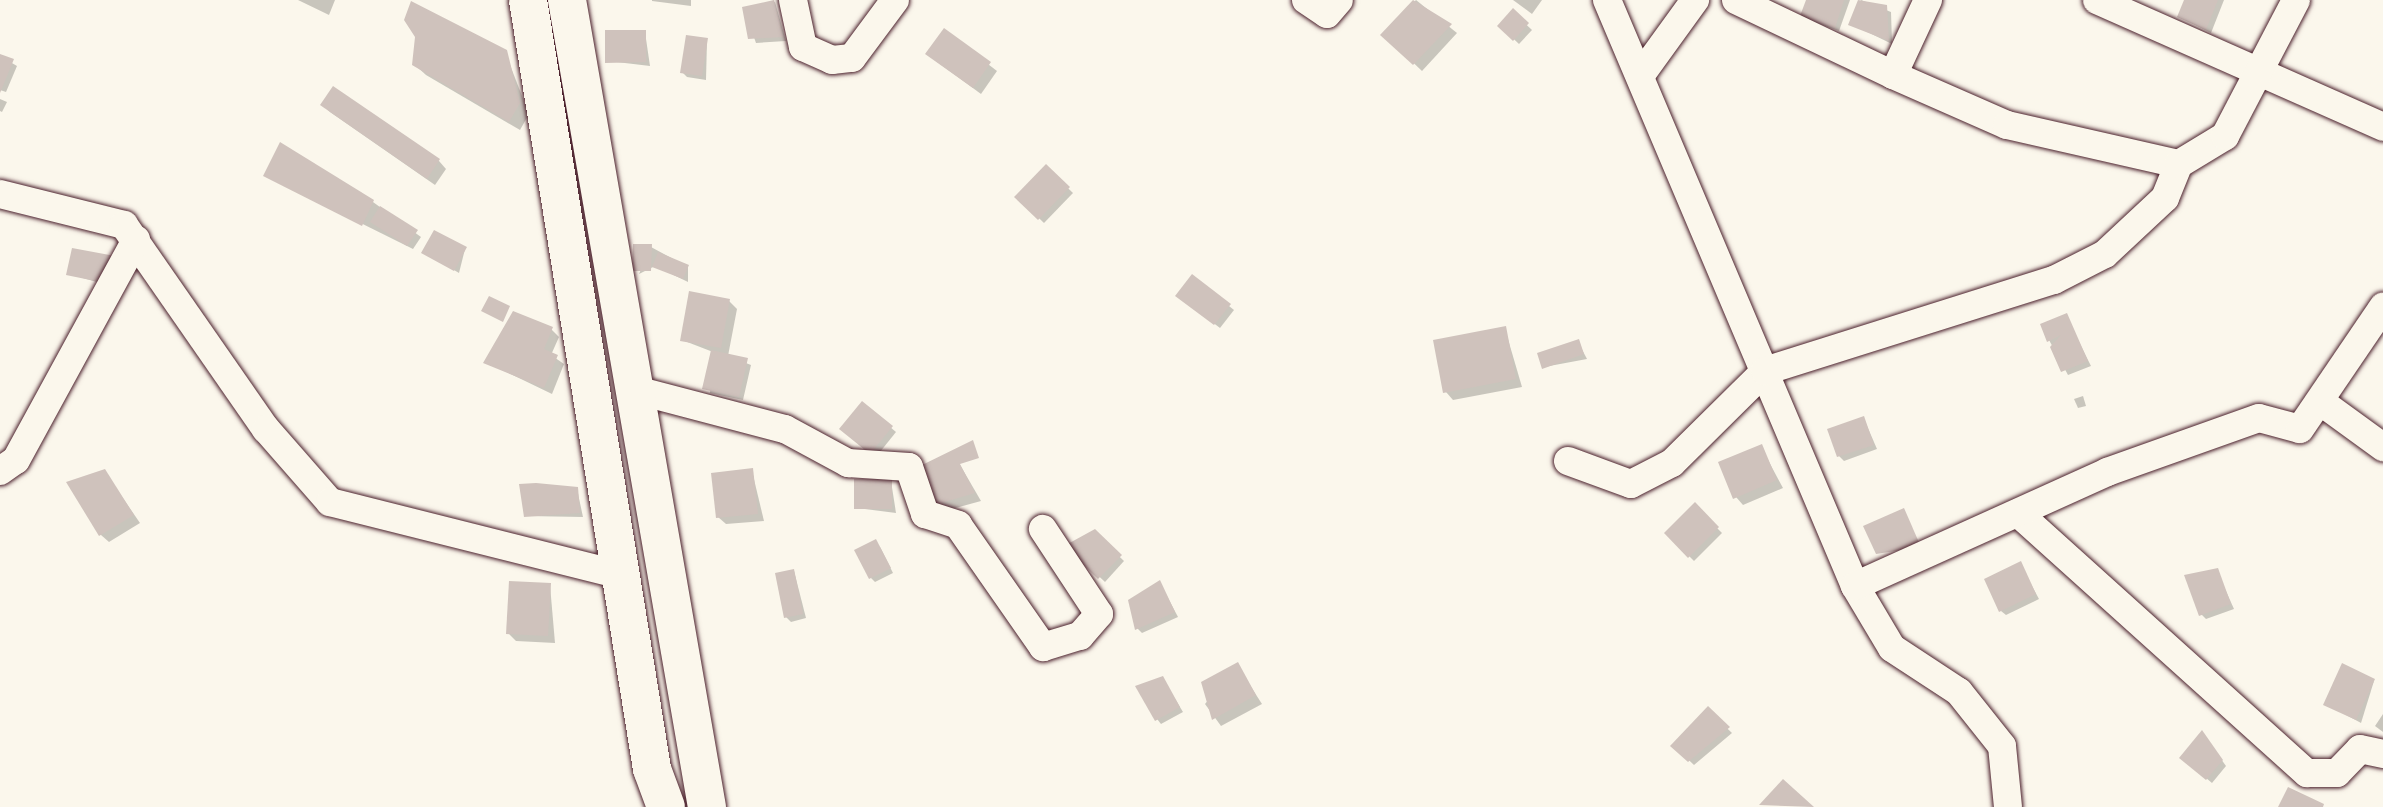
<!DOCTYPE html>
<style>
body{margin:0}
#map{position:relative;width:2383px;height:807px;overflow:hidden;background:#fbf7ec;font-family:Mynerve,sans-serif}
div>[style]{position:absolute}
.shadow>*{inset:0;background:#0003}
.building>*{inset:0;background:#cfc2bc}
.roads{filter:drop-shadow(0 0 2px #4a1f2b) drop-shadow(0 0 2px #4a1f2b)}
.minor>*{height:28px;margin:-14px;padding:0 14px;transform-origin:14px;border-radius:14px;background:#fbf7ec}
.major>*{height:38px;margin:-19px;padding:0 19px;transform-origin:19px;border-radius:19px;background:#fbf7ec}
span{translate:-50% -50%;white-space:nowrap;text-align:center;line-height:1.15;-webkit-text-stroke:8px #fbf7ec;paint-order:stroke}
</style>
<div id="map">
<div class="shadow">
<div style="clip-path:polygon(298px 0,335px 0,329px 15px)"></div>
<div style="clip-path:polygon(691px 0,691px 6px,652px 1px,652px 0)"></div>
<div style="clip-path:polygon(1416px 0,1457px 33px,1422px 71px,1384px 35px)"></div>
<div style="clip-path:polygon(1513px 0,1542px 0,1532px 14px)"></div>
<div style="clip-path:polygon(1806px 0,1850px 0,1839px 31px,1808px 20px)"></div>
<div style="clip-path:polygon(1861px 0,1891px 12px,1892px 44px,1851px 24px)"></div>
<div style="clip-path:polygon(2187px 0,2224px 0,2211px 33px,2180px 17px)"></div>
<div style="clip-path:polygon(775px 2px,786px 41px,756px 43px,744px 9px)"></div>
<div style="clip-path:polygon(1513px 12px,1532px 30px,1519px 44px,1500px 26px)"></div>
<div style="clip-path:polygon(945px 31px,997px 71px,981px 94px,936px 61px)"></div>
<div style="clip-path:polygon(645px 32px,650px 66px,608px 61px)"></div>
<div style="clip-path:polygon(418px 36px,505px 52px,529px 114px,520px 130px,426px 75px,415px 65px)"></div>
<div style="clip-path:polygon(707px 41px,706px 80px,687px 77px,682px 72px)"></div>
<div style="clip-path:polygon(0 56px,17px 66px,6px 92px,0 90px)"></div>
<div style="clip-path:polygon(334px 89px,439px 161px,446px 169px,435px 185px,330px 112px,323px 105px)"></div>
<div style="clip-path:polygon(0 99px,7px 102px,2px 112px,0 111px)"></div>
<div style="clip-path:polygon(1046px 167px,1073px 193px,1044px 223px,1017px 197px)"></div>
<div style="clip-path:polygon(266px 176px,373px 202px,421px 237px,413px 249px)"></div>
<div style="clip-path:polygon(651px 247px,688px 267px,688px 282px,655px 266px,639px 274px)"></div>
<div style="clip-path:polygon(465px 249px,459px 273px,425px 253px)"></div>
<div style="clip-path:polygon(114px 259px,114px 287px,69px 274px)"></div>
<div style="clip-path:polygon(1183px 300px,1229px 306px,1234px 310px,1220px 328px)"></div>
<div style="clip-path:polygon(729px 301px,737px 309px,728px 356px,751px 365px,743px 400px,710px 393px,713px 352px,682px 340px)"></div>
<div style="clip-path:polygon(2066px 316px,2091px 366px,2068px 375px,2049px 340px)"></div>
<div style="clip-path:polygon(551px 329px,559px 337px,551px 355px,564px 364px,552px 394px,486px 362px)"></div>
<div style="clip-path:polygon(1505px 329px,1522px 387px,1453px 400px,1446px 392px)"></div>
<div style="clip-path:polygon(1578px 342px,1587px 359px,1544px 367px)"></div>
<div style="clip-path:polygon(2083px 396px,2086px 406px,2078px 408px,2074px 399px)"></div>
<div style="clip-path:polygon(863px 404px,896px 432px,876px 457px,847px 434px)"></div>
<div style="clip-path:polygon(1864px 419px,1877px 449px,1844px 461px,1839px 456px)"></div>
<div style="clip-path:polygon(1761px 447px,1783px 488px,1743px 505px,1736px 497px)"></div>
<div style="clip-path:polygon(956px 458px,981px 501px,941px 512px,934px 505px)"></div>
<div style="clip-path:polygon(752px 471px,764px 521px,726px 524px,718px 517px)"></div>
<div style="clip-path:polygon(105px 472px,140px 523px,109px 542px,101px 535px)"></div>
<div style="clip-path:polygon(891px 481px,896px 513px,857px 508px)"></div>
<div style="clip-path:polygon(577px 489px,583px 517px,526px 516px)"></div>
<div style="clip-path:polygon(1695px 506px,1722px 533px,1694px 561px,1667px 534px)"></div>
<div style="clip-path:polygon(1094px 532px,1124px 561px,1105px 582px,1068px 547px)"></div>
<div style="clip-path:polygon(880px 547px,893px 573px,875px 582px,871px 578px)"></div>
<div style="clip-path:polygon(2020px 564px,2039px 599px,2006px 615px,2001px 611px)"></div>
<div style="clip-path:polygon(794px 571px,806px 618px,791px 622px,786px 617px)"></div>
<div style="clip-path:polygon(2217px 571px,2234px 609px,2206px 619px,2201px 614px)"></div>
<div style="clip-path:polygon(1160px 583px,1178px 617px,1142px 633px,1137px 628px)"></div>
<div style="clip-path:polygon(550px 585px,555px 643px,516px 641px,508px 633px)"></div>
<div style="clip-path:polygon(1237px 665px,1262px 704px,1221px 726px,1205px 704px)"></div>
<div style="clip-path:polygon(1163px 679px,1183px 712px,1161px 724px,1157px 719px)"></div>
<div style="clip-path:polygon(2374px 681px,2361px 723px,2326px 704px)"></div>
<div style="clip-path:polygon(1708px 710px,1732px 733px,1694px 765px,1674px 746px)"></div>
<div style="clip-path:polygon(2383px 714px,2383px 732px,2375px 726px)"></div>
<div style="clip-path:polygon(2206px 738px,2226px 766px,2212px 783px,2187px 762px)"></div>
</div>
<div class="building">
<div style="clip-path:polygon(774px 0,783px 37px,748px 39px,742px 7px)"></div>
<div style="clip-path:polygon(1413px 0,1452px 24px,1413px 65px,1380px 35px)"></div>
<div style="clip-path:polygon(1806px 0,1844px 0,1835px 28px,1800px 16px)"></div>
<div style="clip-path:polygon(1858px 0,1887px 5px,1889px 41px,1848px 25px)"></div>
<div style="clip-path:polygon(2184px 0,2218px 0,2206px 30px,2177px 17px)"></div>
<div style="clip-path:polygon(411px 1px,507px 50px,520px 103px,509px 122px,412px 65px,415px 37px,404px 20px)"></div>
<div style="clip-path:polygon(1513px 8px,1529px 23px,1513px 41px,1497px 26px)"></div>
<div style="clip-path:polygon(944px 28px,991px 62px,973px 88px,925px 54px)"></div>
<div style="clip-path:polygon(605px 30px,646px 30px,646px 62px,605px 63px)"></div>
<div style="clip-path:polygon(686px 35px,708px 38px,702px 76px,680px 73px)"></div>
<div style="clip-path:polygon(0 54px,14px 59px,0 93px)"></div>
<div style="clip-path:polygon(333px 86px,440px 159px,427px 179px,320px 105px)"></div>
<div style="clip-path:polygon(280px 142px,374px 200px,362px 226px,263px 176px)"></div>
<div style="clip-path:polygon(1046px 164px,1070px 187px,1038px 220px,1014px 197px)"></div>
<div style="clip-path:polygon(380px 206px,418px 230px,407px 246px,370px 222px)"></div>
<div style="clip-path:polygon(434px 230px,467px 247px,454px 271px,421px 253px)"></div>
<div style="clip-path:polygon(633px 244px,652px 244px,651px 271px,632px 271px)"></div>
<div style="clip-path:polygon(72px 248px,115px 256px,110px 284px,66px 275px)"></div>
<div style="clip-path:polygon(658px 252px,689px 265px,683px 279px,652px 267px)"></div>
<div style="clip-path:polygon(1192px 274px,1231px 304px,1214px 325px,1175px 296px)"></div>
<div style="clip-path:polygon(689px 291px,730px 299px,721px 348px,680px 341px)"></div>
<div style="clip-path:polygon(489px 296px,510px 306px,503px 322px,481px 311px)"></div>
<div style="clip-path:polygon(513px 311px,553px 327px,544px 349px,558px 355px,544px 388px,483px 363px)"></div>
<div style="clip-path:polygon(2067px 313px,2088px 361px,2061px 372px,2050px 347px,2061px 335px,2047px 342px,2040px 324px)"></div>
<div style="clip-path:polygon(1506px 326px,1516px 379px,1443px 393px,1433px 340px)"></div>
<div style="clip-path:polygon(1579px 339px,1584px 354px,1542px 369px,1537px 353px)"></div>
<div style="clip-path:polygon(711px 350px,748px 358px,739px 397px,702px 389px)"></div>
<div style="clip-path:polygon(862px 401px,893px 426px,870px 454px,839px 429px)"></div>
<div style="clip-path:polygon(1864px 416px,1874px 445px,1837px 457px,1827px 429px)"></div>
<div style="clip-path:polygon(973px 440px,979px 458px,960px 464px,975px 493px,931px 506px,920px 466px)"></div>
<div style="clip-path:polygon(1762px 444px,1777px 480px,1733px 499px,1718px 462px)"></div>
<div style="clip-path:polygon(753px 468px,758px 514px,716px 518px,711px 473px)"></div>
<div style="clip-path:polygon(105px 469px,134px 515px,99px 536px,66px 482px)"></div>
<div style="clip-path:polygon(854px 479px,892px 479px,892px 509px,854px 509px)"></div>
<div style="clip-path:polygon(536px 483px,578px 487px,580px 513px,524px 517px,519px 484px)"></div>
<div style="clip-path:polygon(1695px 502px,1719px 527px,1688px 558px,1664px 533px)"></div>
<div style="clip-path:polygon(1904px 508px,1921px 547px,1876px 554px,1863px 526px)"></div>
<div style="clip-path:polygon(1095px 529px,1122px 555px,1098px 579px,1064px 546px)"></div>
<div style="clip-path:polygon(876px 539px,891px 568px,869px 579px,854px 550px)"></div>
<div style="clip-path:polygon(2021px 561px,2036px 594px,1999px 612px,1984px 579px)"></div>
<div style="clip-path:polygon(2218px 568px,2231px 604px,2199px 616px,2184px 575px)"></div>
<div style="clip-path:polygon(794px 569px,803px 614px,784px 618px,775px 573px)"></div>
<div style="clip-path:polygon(1160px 580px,1175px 612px,1135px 630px,1128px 600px)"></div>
<div style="clip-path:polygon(509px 581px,551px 583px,548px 636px,506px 634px)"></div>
<div style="clip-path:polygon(1238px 662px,1256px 695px,1212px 720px,1201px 682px)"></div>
<div style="clip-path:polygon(2342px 663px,2375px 679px,2356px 720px,2323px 705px)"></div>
<div style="clip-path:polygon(1163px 676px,1180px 707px,1155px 721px,1135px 686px)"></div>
<div style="clip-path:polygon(1708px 706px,1730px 727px,1688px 762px,1670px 746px)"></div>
<div style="clip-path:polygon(2202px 730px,2223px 760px,2206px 780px,2179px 758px)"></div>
<div style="clip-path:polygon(1783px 779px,1814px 807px,1759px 805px)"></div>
<div style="clip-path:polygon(2288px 787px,2324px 804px,2323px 807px,2278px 807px)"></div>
</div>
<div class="roads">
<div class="minor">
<div style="left:793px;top:0;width:48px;rotate:78deg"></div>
<div style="left:803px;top:47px;width:32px;rotate:24deg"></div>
<div style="left:832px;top:60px;width:20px;rotate:-6deg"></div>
<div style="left:852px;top:58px;width:72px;rotate:-53.4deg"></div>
<div style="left:1306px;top:0;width:25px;rotate:34deg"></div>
<div style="left:1327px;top:14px;width:18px;rotate:-49deg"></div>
<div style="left:1607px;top:0;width:636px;rotate:67.06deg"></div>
<div style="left:1855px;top:586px;width:72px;rotate:59.2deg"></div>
<div style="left:1892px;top:648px;width:80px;rotate:33.3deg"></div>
<div style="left:1959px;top:692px;width:69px;rotate:51.5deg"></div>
<div style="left:2002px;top:746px;width:61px;rotate:84.4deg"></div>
<div style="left:1736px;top:0;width:174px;rotate:25.5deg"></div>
<div style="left:1893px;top:75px;width:83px;rotate:-65deg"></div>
<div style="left:2097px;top:0;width:313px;rotate:23.9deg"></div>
<div style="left:1893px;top:75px;width:124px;rotate:23.7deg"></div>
<div style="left:2007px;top:125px;width:176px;rotate:12.8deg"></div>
<div style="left:1640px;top:76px;width:94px;rotate:-54.1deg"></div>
<div style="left:0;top:194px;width:128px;rotate:14deg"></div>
<div style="left:124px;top:225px;width:249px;rotate:55.2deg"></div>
<div style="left:266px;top:429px;width:97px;rotate:48.8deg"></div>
<div style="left:330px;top:502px;width:299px;rotate:14.1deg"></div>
<div style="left:632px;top:389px;width:158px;rotate:14.7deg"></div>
<div style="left:785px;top:429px;width:72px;rotate:28.4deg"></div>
<div style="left:848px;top:463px;width:61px;rotate:3.8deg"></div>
<div style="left:909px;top:467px;width:50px;rotate:71.2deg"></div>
<div style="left:925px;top:514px;width:35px;rotate:18deg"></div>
<div style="left:958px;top:525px;width:149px;rotate:55.1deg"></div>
<div style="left:1043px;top:647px;width:39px;rotate:-17deg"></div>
<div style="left:1080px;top:636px;width:29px;rotate:-49deg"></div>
<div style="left:1099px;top:614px;width:102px;rotate:-123.4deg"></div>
<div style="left:2321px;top:402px;width:77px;rotate:36deg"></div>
<div style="left:1568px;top:461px;width:67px;rotate:20.1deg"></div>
<div style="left:1631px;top:484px;width:46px;rotate:-27.1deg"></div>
<div style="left:1672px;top:463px;width:131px;rotate:-44.7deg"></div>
<div style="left:1765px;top:371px;width:303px;rotate:-17.5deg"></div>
<div style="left:2054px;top:280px;width:57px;rotate:-27deg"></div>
<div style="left:2105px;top:254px;width:82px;rotate:-43deg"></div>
<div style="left:2165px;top:198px;width:37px;rotate:-68deg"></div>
<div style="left:2179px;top:164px;width:54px;rotate:-31.3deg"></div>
<div style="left:2225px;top:136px;width:153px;rotate:-62.4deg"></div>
<div style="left:0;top:471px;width:19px;rotate:-35deg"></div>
<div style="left:16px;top:460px;width:251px;rotate:-61.4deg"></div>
<div style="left:2018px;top:513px;width:389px;rotate:42deg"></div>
<div style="left:2307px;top:773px;width:30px"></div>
<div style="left:2337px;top:773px;width:33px;rotate:-46deg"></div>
<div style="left:2360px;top:749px;width:24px;rotate:12deg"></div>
<div style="left:1855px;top:586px;width:277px;rotate:-24.3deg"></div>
<div style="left:2107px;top:472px;width:161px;rotate:-19.6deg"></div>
<div style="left:2259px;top:418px;width:42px;rotate:15deg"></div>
<div style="left:2300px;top:429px;width:148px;rotate:-55.8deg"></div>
</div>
<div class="major">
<div style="left:528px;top:0;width:779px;rotate:80.84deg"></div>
<div style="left:652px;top:769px;width:40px;rotate:69.8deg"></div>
<div style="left:567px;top:0;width:819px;rotate:80.16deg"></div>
</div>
</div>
</div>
